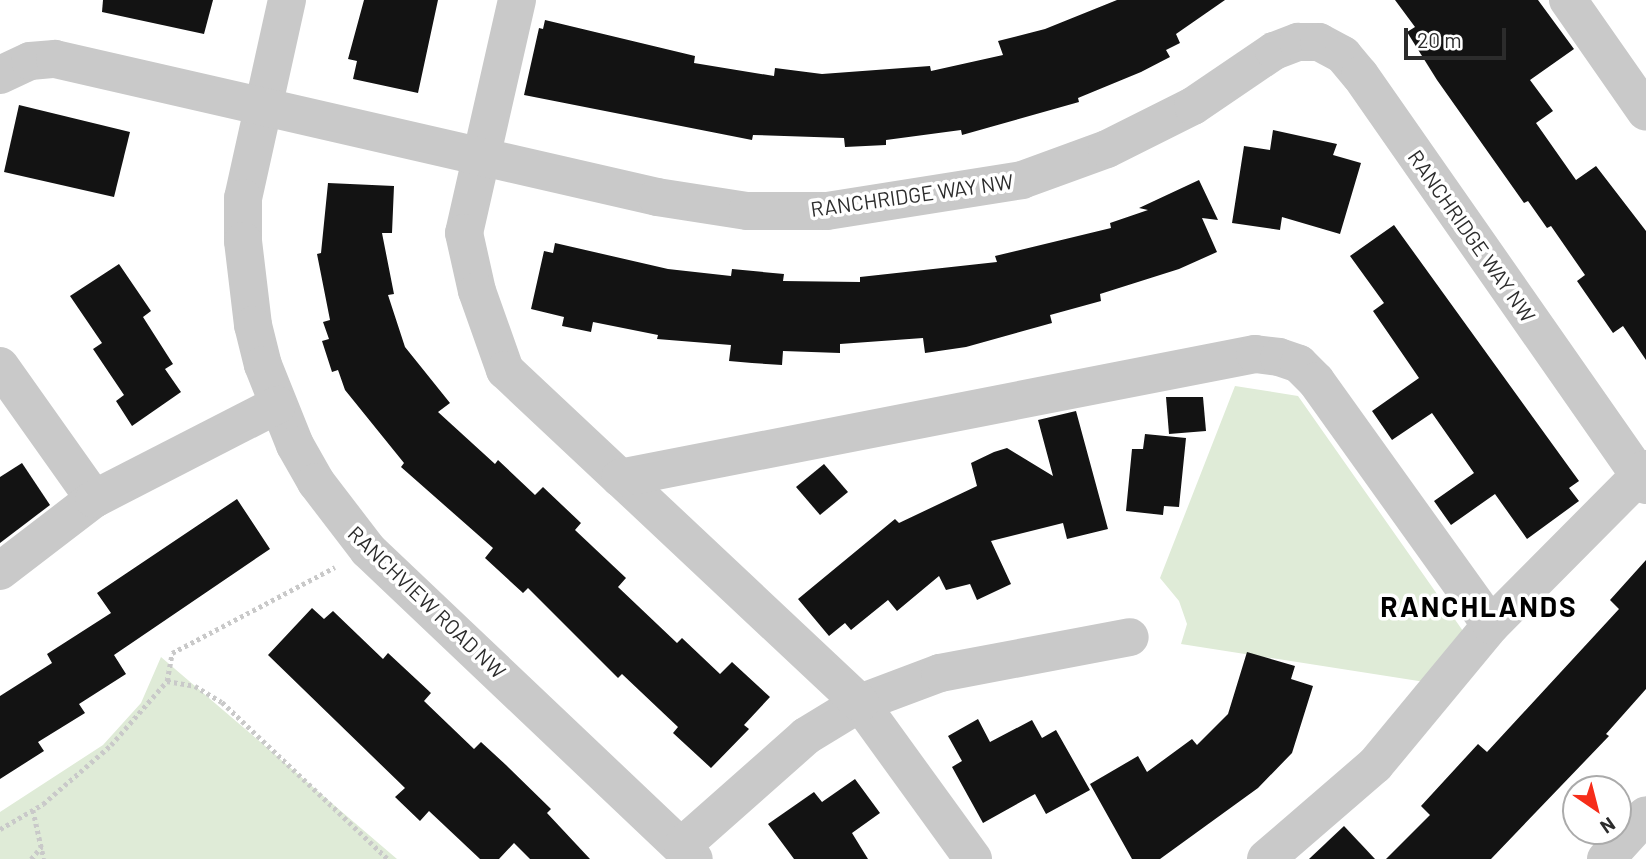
<!DOCTYPE html>
<style>
body{margin:0}
#map{position:relative;width:1646px;height:859px;overflow:hidden;background:#fff;font-family:Barlow,sans-serif}
div>[style]{position:absolute}
.green>*{inset:0;background:#dfebd7}
.building>*{inset:0;background:#131313}
.path>*{height:4.5px;margin-top:-2.25px;transform-origin:0;background:repeating-linear-gradient(90deg,#c9c9c9 0 3.5px,transparent 0 7px)}
.minor>*{height:38px;margin:-19px;padding:0 19px;transform-origin:19px;border-radius:19px;background:#c9c9c9}
span{translate:-50% -50%;white-space:nowrap;text-align:center;line-height:1.15;-webkit-text-stroke:7px #fff;paint-order:stroke}
.street-label{font-size:21px;color:#2c2c2c}
.district-label{font-size:28px;color:#000;font-weight:700;letter-spacing:2px}
.north{position:absolute;left:1562px;top:775px;width:70px;height:70px;box-sizing:border-box;background:#fff;border:2px solid #ababab;border-radius:50%;rotate:145deg;font-size:19px;font-weight:700;line-height:28px;text-align:center;color:#2c2c2c}
.north::after{content:'';display:block;margin:auto;width:24px;height:32px;background:#f62d1a;clip-path:polygon(50% 0,100% 100%,50% 72%,0 100%)}
.scale{position:absolute;left:1404px;top:28px;width:102px;height:32px;box-sizing:border-box;border:4px solid #2c2c2c;border-top:0;padding-left:9px;font-size:21px;line-height:24px;white-space:nowrap;color:#2c2c2c;-webkit-text-stroke:5px #fff;paint-order:stroke}
</style>
<div id="map">
<div class="green">
<div style="clip-path:polygon(1235px 386px,1298px 396px,1463px 631px,1425px 682px,1181px 644px,1187px 624px,1179px 601px,1160px 578px)"></div>
<div style="clip-path:polygon(161px 657px,397px 859px,0 859px,0 812px,103px 745px,141px 703px)"></div>
</div>
<div class="building">
<div style="clip-path:polygon(103px 0,213px 0,204px 34px,102px 12px)"></div>
<div style="clip-path:polygon(364px 0,438px 0,418px 93px,353px 79px,357px 61px,348px 59px)"></div>
<div style="clip-path:polygon(1117px 0,1225px 0,1176px 34px,1180px 43px,1166px 50px,1170px 57px,1141px 72px,1078px 98px,1079px 102px,962px 135px,961px 130px,886px 140px,886px 145px,845px 147px,844px 138px,753px 135px,752px 140px,524px 95px,539px 28px,543px 29px,545px 20px,695px 56px,694px 63px,774px 76px,775px 68px,822px 74px,930px 66px,931px 71px,1003px 55px,998px 41px,1045px 29px)"></div>
<div style="clip-path:polygon(1395px 0,1538px 0,1574px 49px,1530px 80px,1553px 111px,1536px 123px,1576px 180px,1596px 166px,1646px 231px,1646px 360px,1623px 326px,1613px 333px,1577px 281px,1585px 275px,1551px 226px,1547px 228px,1528px 201px,1524px 203px,1437px 80px,1407px 32px,1415px 27px)"></div>
<div style="clip-path:polygon(19px 105px,130px 132px,114px 197px,4px 172px)"></div>
<div style="clip-path:polygon(1273px 130px,1337px 144px,1333px 155px,1361px 163px,1340px 234px,1282px 217px,1280px 230px,1232px 223px,1244px 146px,1270px 150px)"></div>
<div style="clip-path:polygon(1199px 180px,1218px 220px,1202px 218px,1217px 252px,1179px 269px,1100px 294px,1101px 301px,1050px 315px,1052px 323px,966px 347px,925px 353px,923px 338px,840px 344px,840px 353px,783px 351px,782px 365px,752px 363px,729px 361px,731px 345px,657px 339px,658px 335px,593px 322px,591px 332px,562px 326px,564px 317px,531px 309px,544px 251px,553px 253px,555px 243px,668px 269px,731px 276px,732px 269px,784px 274px,783px 281px,860px 282px,860px 277px,997px 262px,995px 256px,1111px 228px,1110px 223px,1148px 210px,1139px 208px)"></div>
<div style="clip-path:polygon(328px 183px,394px 186px,392px 233px,382px 233px,394px 294px,388px 295px,405px 347px,450px 403px,438px 412px,495px 464px,498px 460px,535px 495px,543px 487px,581px 523px,575px 530px,626px 578px,618px 587px,677px 643px,682px 638px,720px 674px,732px 662px,770px 697px,744px 725px,749px 729px,711px 768px,673px 733px,678px 727px,622px 674px,618px 678px,528px 588px,523px 593px,485px 558px,493px 548px,401px 467px,404px 463px,345px 390px,338px 370px,332px 372px,322px 341px,329px 339px,323px 322px,330px 320px,317px 254px,321px 253px)"></div>
<div style="clip-path:polygon(1394px 225px,1579px 481px,1569px 488px,1579px 501px,1527px 539px,1495px 494px,1451px 525px,1434px 501px,1474px 473px,1432px 413px,1392px 440px,1372px 411px,1419px 378px,1373px 311px,1384px 303px,1350px 256px)"></div>
<div style="clip-path:polygon(119px 264px,151px 311px,143px 317px,173px 364px,165px 369px,181px 392px,132px 426px,116px 401px,124px 395px,93px 349px,102px 343px,70px 296px)"></div>
<div style="clip-path:polygon(1166px 397px,1203px 397px,1206px 431px,1169px 434px)"></div>
<div style="clip-path:polygon(1076px 411px,1108px 529px,1067px 539px,1063px 523px,991px 541px,1011px 584px,977px 600px,970px 584px,946px 590px,939px 576px,897px 611px,888px 600px,851px 630px,845px 623px,829px 636px,798px 599px,895px 519px,899px 523px,977px 486px,971px 463px,994px 452px,1007px 448px,1053px 476px,1038px 420px)"></div>
<div style="clip-path:polygon(1145px 434px,1186px 438px,1179px 507px,1164px 506px,1163px 515px,1126px 511px,1132px 449px,1143px 449px)"></div>
<div style="clip-path:polygon(22px 463px,50px 505px,0 543px,0 477px)"></div>
<div style="clip-path:polygon(824px 464px,848px 492px,820px 515px,796px 487px)"></div>
<div style="clip-path:polygon(237px 499px,270px 549px,114px 655px,126px 674px,79px 704px,85px 713px,38px 742px,44px 751px,0 779px,0 696px,52px 663px,47px 654px,111px 613px,97px 593px)"></div>
<div style="clip-path:polygon(1646px 560px,1646px 689px,1606px 734px,1609px 736px,1491px 859px,1386px 859px,1430px 815px,1421px 806px,1478px 744px,1487px 752px,1619px 609px,1610px 600px)"></div>
<div style="clip-path:polygon(312px 608px,324px 619px,333px 611px,383px 659px,388px 653px,431px 693px,424px 701px,474px 749px,481px 742px,506px 765px,551px 809px,547px 813px,590px 859px,530px 859px,514px 843px,499px 859px,480px 859px,429px 811px,420px 821px,395px 797px,405px 788px,268px 655px)"></div>
<div style="clip-path:polygon(1247px 652px,1295px 666px,1291px 679px,1313px 686px,1292px 753px,1258px 788px,1160px 859px,1132px 859px,1090px 784px,1138px 756px,1147px 772px,1192px 739px,1197px 745px,1228px 714px)"></div>
<div style="clip-path:polygon(978px 719px,990px 742px,1032px 720px,1042px 738px,1056px 730px,1090px 790px,1046px 814px,1035px 794px,983px 823px,952px 767px,962px 761px,948px 736px)"></div>
<div style="clip-path:polygon(855px 779px,880px 813px,852px 833px,868px 859px,794px 859px,768px 824px,814px 792px,822px 802px)"></div>
<div style="clip-path:polygon(1344px 826px,1375px 859px,1309px 859px)"></div>
</div>
<div class="path">
<div style="left:167px;top:681px;width:28px;rotate:-80deg"></div>
<div style="left:172px;top:653px;width:184px;rotate:-27.8deg"></div>
<div style="left:33px;top:810px;width:50px;rotate:77.3deg"></div>
<div style="left:0;top:829px;width:50px;rotate:-30.2deg"></div>
<div style="left:43px;top:804px;width:90px;rotate:-40.9deg"></div>
<div style="left:111px;top:745px;width:85px;rotate:-48.8deg"></div>
<div style="left:167px;top:681px;width:28px;rotate:10deg"></div>
<div style="left:195px;top:686px;width:31px;rotate:31deg"></div>
<div style="left:222px;top:702px;width:228px;rotate:43.4deg"></div>
<div style="left:31px;top:859px;width:16px;rotate:-50deg"></div>
</div>
<div class="minor">
<div style="left:287px;top:0;width:203px;rotate:102.5deg"></div>
<div style="left:243px;top:198px;width:43px;rotate:90deg"></div>
<div style="left:243px;top:241px;width:85px;rotate:83.2deg"></div>
<div style="left:253px;top:325px;width:41px;rotate:76deg"></div>
<div style="left:263px;top:365px;width:86px;rotate:68.2deg"></div>
<div style="left:295px;top:445px;width:43px;rotate:60.4deg"></div>
<div style="left:316px;top:482px;width:86px;rotate:52.6deg"></div>
<div style="left:368px;top:550px;width:449px;rotate:43.5deg"></div>
<div style="left:517px;top:0;width:239px;rotate:102.8deg"></div>
<div style="left:464px;top:233px;width:59px;rotate:77.4deg"></div>
<div style="left:477px;top:291px;width:84px;rotate:70.5deg"></div>
<div style="left:505px;top:370px;width:158px;rotate:43.2deg"></div>
<div style="left:1568px;top:0;width:136px;rotate:55.1deg"></div>
<div style="left:0;top:75px;width:33px;rotate:-25deg"></div>
<div style="left:30px;top:61px;width:25px;rotate:-5deg"></div>
<div style="left:55px;top:59px;width:618px;rotate:12.91deg"></div>
<div style="left:657px;top:197px;width:91px;rotate:8.8deg"></div>
<div style="left:747px;top:211px;width:80px"></div>
<div style="left:827px;top:211px;width:197px;rotate:-9deg"></div>
<div style="left:1022px;top:180px;width:90px;rotate:-20deg"></div>
<div style="left:1107px;top:149px;width:96px;rotate:-26.6deg"></div>
<div style="left:1193px;top:106px;width:98px;rotate:-34.2deg"></div>
<div style="left:1274px;top:51px;width:26px;rotate:-21deg"></div>
<div style="left:1298px;top:42px;width:21px"></div>
<div style="left:1319px;top:42px;width:27px;rotate:28deg"></div>
<div style="left:1343px;top:55px;width:26px;rotate:50deg"></div>
<div style="left:1360px;top:75px;width:500px;rotate:55.1deg"></div>
<div style="left:0;top:366px;width:163px;rotate:54.7deg"></div>
<div style="left:0;top:571px;width:118px;rotate:-37.5deg"></div>
<div style="left:94px;top:499px;width:206px;rotate:-27.2deg"></div>
<div style="left:683px;top:845px;width:164px;rotate:-41.5deg"></div>
<div style="left:806px;top:736px;width:63px;rotate:-31.4deg"></div>
<div style="left:860px;top:703px;width:85px;rotate:-20.6deg"></div>
<div style="left:940px;top:673px;width:193px;rotate:-10.7deg"></div>
<div style="left:973px;top:859px;width:193px;rotate:-125.9deg"></div>
<div style="left:860px;top:703px;width:329px;rotate:-136.8deg"></div>
<div style="left:620px;top:478px;width:647px;rotate:-11.05deg"></div>
<div style="left:1255px;top:354px;width:24px;rotate:7deg"></div>
<div style="left:1279px;top:357px;width:21px;rotate:19deg"></div>
<div style="left:1299px;top:364px;width:24px;rotate:45deg"></div>
<div style="left:1316px;top:381px;width:300px;rotate:54.4deg"></div>
<div style="left:1266px;top:859px;width:144px;rotate:-40.8deg"></div>
<div style="left:1375px;top:765px;width:182px;rotate:-50.4deg"></div>
<div style="left:1491px;top:625px;width:220px;rotate:-45.2deg"></div>
<div style="left:1606px;top:859px;width:59px;rotate:-47.7deg"></div>
</div>
<div class="street-label">
<span style="left:912px;top:195px;rotate:-8deg">RANCHRIDGE WAY NW</span>
<span style="left:1472px;top:236px;rotate:55deg">RANCHRIDGE WAY NW</span>
<span style="left:427px;top:602px;rotate:44deg">RANCHVIEW ROAD NW</span>
</div>
<div class="district-label">
<span style="left:1479px;top:606px">RANCHLANDS</span>
</div>
<div class="north">N</div>
<div class="scale">20 m</div>
</div>
